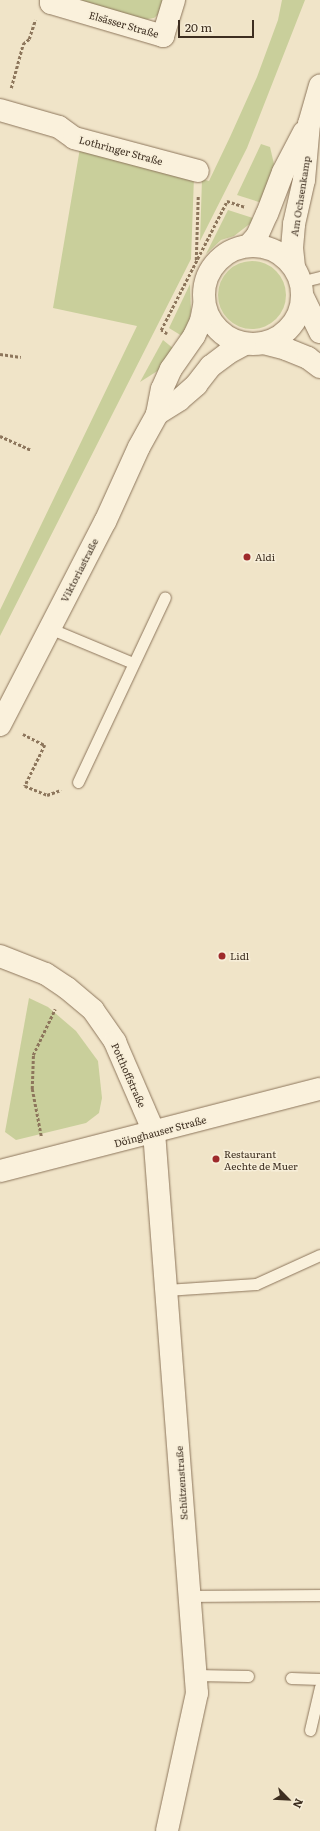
<!DOCTYPE html>
<meta charset="utf-8">
<style>
body{margin:0}
#map{position:relative;width:320px;height:1831px;overflow:hidden;background:#f0e4c8;font-family:Literata,serif}
div>[style]{position:absolute}
.green>*{inset:0;background:#c9cf9b}
.round{border-radius:50%}
.path>*{height:2.5px;margin-top:-1.25px;transform-origin:0;background:repeating-linear-gradient(90deg,#8d765c 0 3px,transparent 0 5px)}
.roads{filter:drop-shadow(0 0 1px #8d765c) drop-shadow(0 0 1px #8d765c)}
.lane>*{height:11px;margin:-5.5px;padding:0 5.5px;transform-origin:5.5px;border-radius:5.5px;background:#faf1dc}
.street>*{height:22px;margin:-11px;padding:0 11px;transform-origin:11px;border-radius:11px;background:#faf1dc}
.secondary>*{height:22px;margin:-11px;padding:0 11px;transform-origin:11px;border-radius:11px;background:#faf1dc}
.secondary>.ring{margin:-11px;padding:0;box-sizing:content-box;background:none;border:22px solid #faf1dc;border-radius:50%}
.dots>*{width:11px;height:11px;translate:-50% -50%;box-sizing:border-box;border:2px solid #f7eed8;border-radius:50%}
span{translate:-50% -50%;white-space:nowrap;text-align:center;line-height:1.15;-webkit-text-stroke:3px #f7eed8;paint-order:stroke}
.street-label{font-size:10px;color:#3d2e20}
.poi-label{font-size:10px;color:#3d2e20}
.left{translate:0 -50%;text-align:left}
.north{position:absolute;left:268px;top:1779px;width:40px;height:40px;-webkit-text-stroke:3px #f7eed8;paint-order:stroke;rotate:114deg;font-size:11px;font-weight:700;line-height:16px;text-align:center;color:#3d2e20}
.north::after{content:'';display:block;margin:auto;width:14px;height:18px;background:#3d2e20;clip-path:polygon(50% 0,100% 100%,50% 72%,0 100%)}
.scale{position:absolute;left:178px;top:20px;width:76px;height:18px;box-sizing:border-box;border:2px solid #3d2e20;border-top:0;padding-left:5px;font-size:12px;line-height:14px;white-space:nowrap;color:#3d2e20;-webkit-text-stroke:3px #f7eed8;paint-order:stroke}
</style>
<div id="map">
<div class="green">
<div style="clip-path:polygon(75px 0,166px 0,161px 12px,154px 18px,140px 20px)"></div>
<div style="clip-path:polygon(282px 0,305px 0,247px 148px,200px 241px,202px 179px,209px 181px,230px 137px,257px 77px,278px 20px)"></div>
<div style="clip-path:polygon(261px 144px,270px 147px,274px 164px,262px 203px,237px 195px)"></div>
<div style="clip-path:polygon(80px 148px,194px 177px,191px 259px,0 636px,0 610px,137px 326px,53px 308px)"></div>
<div style="clip-path:polygon(228px 210px,256px 219px,234px 236px,221px 240px,206px 254px)"></div>
<div class="round" style="left:218px;top:261px;width:68px;height:68px"></div>
<div style="clip-path:polygon(190px 284px,191px 311px,188px 326px,182px 336px,169px 328px)"></div>
<div style="clip-path:polygon(163px 340px,174px 349px,159px 370px,140px 382px)"></div>
<div style="clip-path:polygon(29px 998px,48px 1007px,76px 1031px,98px 1061px,102px 1098px,99px 1113px,86px 1123px,16px 1140px,5px 1132px)"></div>
</div>
<div class="path">
<div style="left:11px;top:88px;width:46px;rotate:-74.7deg"></div>
<div style="left:23px;top:44px;width:8px;rotate:-40deg"></div>
<div style="left:29px;top:39px;width:20px;rotate:-72deg"></div>
<div style="left:196px;top:260px;width:65px;rotate:-88.2deg"></div>
<div style="left:167px;top:334px;width:7px;rotate:-146deg"></div>
<div style="left:161px;top:330px;width:145px;rotate:-62.9deg"></div>
<div style="left:227px;top:201px;width:19px;rotate:18deg"></div>
<div style="left:0;top:354px;width:21px;rotate:8deg"></div>
<div style="left:0;top:436px;width:34px;rotate:24deg"></div>
<div style="left:23px;top:734px;width:25px;rotate:27deg"></div>
<div style="left:45px;top:745px;width:46px;rotate:116deg"></div>
<div style="left:25px;top:786px;width:24px;rotate:22deg"></div>
<div style="left:47px;top:795px;width:15px;rotate:-20deg"></div>
<div style="left:41px;top:1136px;width:48px;rotate:-100.8deg"></div>
<div style="left:32px;top:1089px;width:34px;rotate:-88deg"></div>
<div style="left:33px;top:1055px;width:51px;rotate:-64.4deg"></div>
</div>
<div class="roads">
<div class="lane">
<div style="left:300px;top:282px;width:21px;rotate:-14deg"></div>
<div style="left:49px;top:628px;width:91px;rotate:22.6deg"></div>
<div style="left:78px;top:782px;width:204px;rotate:-64.8deg"></div>
<div style="left:166px;top:1290px;width:90px;rotate:-3.8deg"></div>
<div style="left:256px;top:1284px;width:70px;rotate:-24.4deg"></div>
<div style="left:189px;top:1596px;width:131px;rotate:-0.4deg"></div>
<div style="left:195px;top:1675px;width:53px;rotate:1.1deg"></div>
<div style="left:291px;top:1678px;width:29px;rotate:2deg"></div>
<div style="left:310px;top:1730px;width:44px;rotate:-76.9deg"></div>
</div>
<div class="street">
<div style="left:51px;top:0;width:3px;rotate:90deg"></div>
<div style="left:51px;top:3px;width:117px;rotate:16.4deg"></div>
<div style="left:163px;top:36px;width:38px;rotate:-73deg"></div>
<div style="left:0;top:110px;width:61px;rotate:16.1deg"></div>
<div style="left:59px;top:127px;width:19px;rotate:36deg"></div>
<div style="left:74px;top:138px;width:128px;rotate:14.9deg"></div>
<div style="left:0;top:956px;width:49px;rotate:21.4deg"></div>
<div style="left:46px;top:974px;width:25px;rotate:34deg"></div>
<div style="left:67px;top:988px;width:34px;rotate:40deg"></div>
<div style="left:93px;top:1010px;width:39px;rotate:55deg"></div>
<div style="left:115px;top:1042px;width:98px;rotate:66.6deg"></div>
<div style="left:154px;top:1132px;width:563px;rotate:85.62deg"></div>
<div style="left:197px;top:1693px;width:141px;rotate:102.3deg"></div>
<div style="left:0;top:1171px;width:330px;rotate:-14.4deg"></div>
</div>
<div class="secondary">
<div class="ring" style="left:204px;top:246px;width:76px;height:76px"></div>
<div style="left:248px;top:246px;width:13px;rotate:-48deg"></div>
<div style="left:257px;top:236px;width:24px;rotate:-66deg"></div>
<div style="left:267px;top:214px;width:45px;rotate:-69.1deg"></div>
<div style="left:283px;top:172px;width:45px;rotate:-62.3deg"></div>
<div style="left:294px;top:267px;width:19px;rotate:-96deg"></div>
<div style="left:292px;top:248px;width:24px;rotate:-85deg"></div>
<div style="left:294px;top:224px;width:45px;rotate:-77.2deg"></div>
<div style="left:304px;top:180px;width:56px;rotate:-84.9deg"></div>
<div style="left:309px;top:124px;width:40px;rotate:-74deg"></div>
<div style="left:303px;top:297px;width:39px;rotate:64deg"></div>
<div style="left:264px;top:343px;width:23px;rotate:15deg"></div>
<div style="left:286px;top:349px;width:24px;rotate:22deg"></div>
<div style="left:308px;top:358px;width:15px;rotate:37deg"></div>
<div style="left:157px;top:414px;width:26px;rotate:-32deg"></div>
<div style="left:179px;top:400px;width:23px;rotate:-41deg"></div>
<div style="left:196px;top:385px;width:24px;rotate:-52deg"></div>
<div style="left:211px;top:366px;width:21px;rotate:-37deg"></div>
<div style="left:228px;top:353px;width:19px;rotate:-28deg"></div>
<div style="left:0;top:725px;width:229px;rotate:-62.7deg"></div>
<div style="left:105px;top:522px;width:82px;rotate:-65.6deg"></div>
<div style="left:139px;top:447px;width:38px;rotate:-61deg"></div>
<div style="left:157px;top:414px;width:25px;rotate:-79deg"></div>
<div style="left:162px;top:389px;width:22px;rotate:-66deg"></div>
<div style="left:171px;top:369px;width:40px;rotate:-55.1deg"></div>
<div style="left:194px;top:336px;width:17px;rotate:-65deg"></div>
<div style="left:201px;top:321px;width:16px;rotate:-79deg"></div>
</div>
</div>
<div class="dots">
<div style="left:247px;top:557px;background:#9e2a2b"></div>
<div style="left:222px;top:956px;background:#9e2a2b"></div>
<div style="left:216px;top:1159px;background:#9e2a2b"></div>
</div>
<div class="street-label">
<span style="left:124px;top:24px;rotate:16deg">Elsässer Straße</span>
<span style="left:121px;top:150px;rotate:15deg">Lothringer Straße</span>
<span style="left:300px;top:196px;rotate:-81deg">Am Ochsenkamp</span>
<span style="left:79px;top:570px;rotate:-63deg">Viktoriastraße</span>
<span style="left:129px;top:1075px;rotate:66deg">Potthoffstraße</span>
<span style="left:160px;top:1131px;rotate:-15deg">Döinghauser Straße</span>
<span style="left:181px;top:1483px;rotate:-94deg">Schützenstraße</span>
</div>
<div class="poi-label">
<span class="left" style="left:255px;top:557px">Aldi</span>
<span class="left" style="left:230px;top:956px">Lidl</span>
<span class="left" style="left:224px;top:1159px">Restaurant<br>Aechte de Muer</span>
</div>
<div class="north">N</div>
<div class="scale">20 m</div>
</div>
